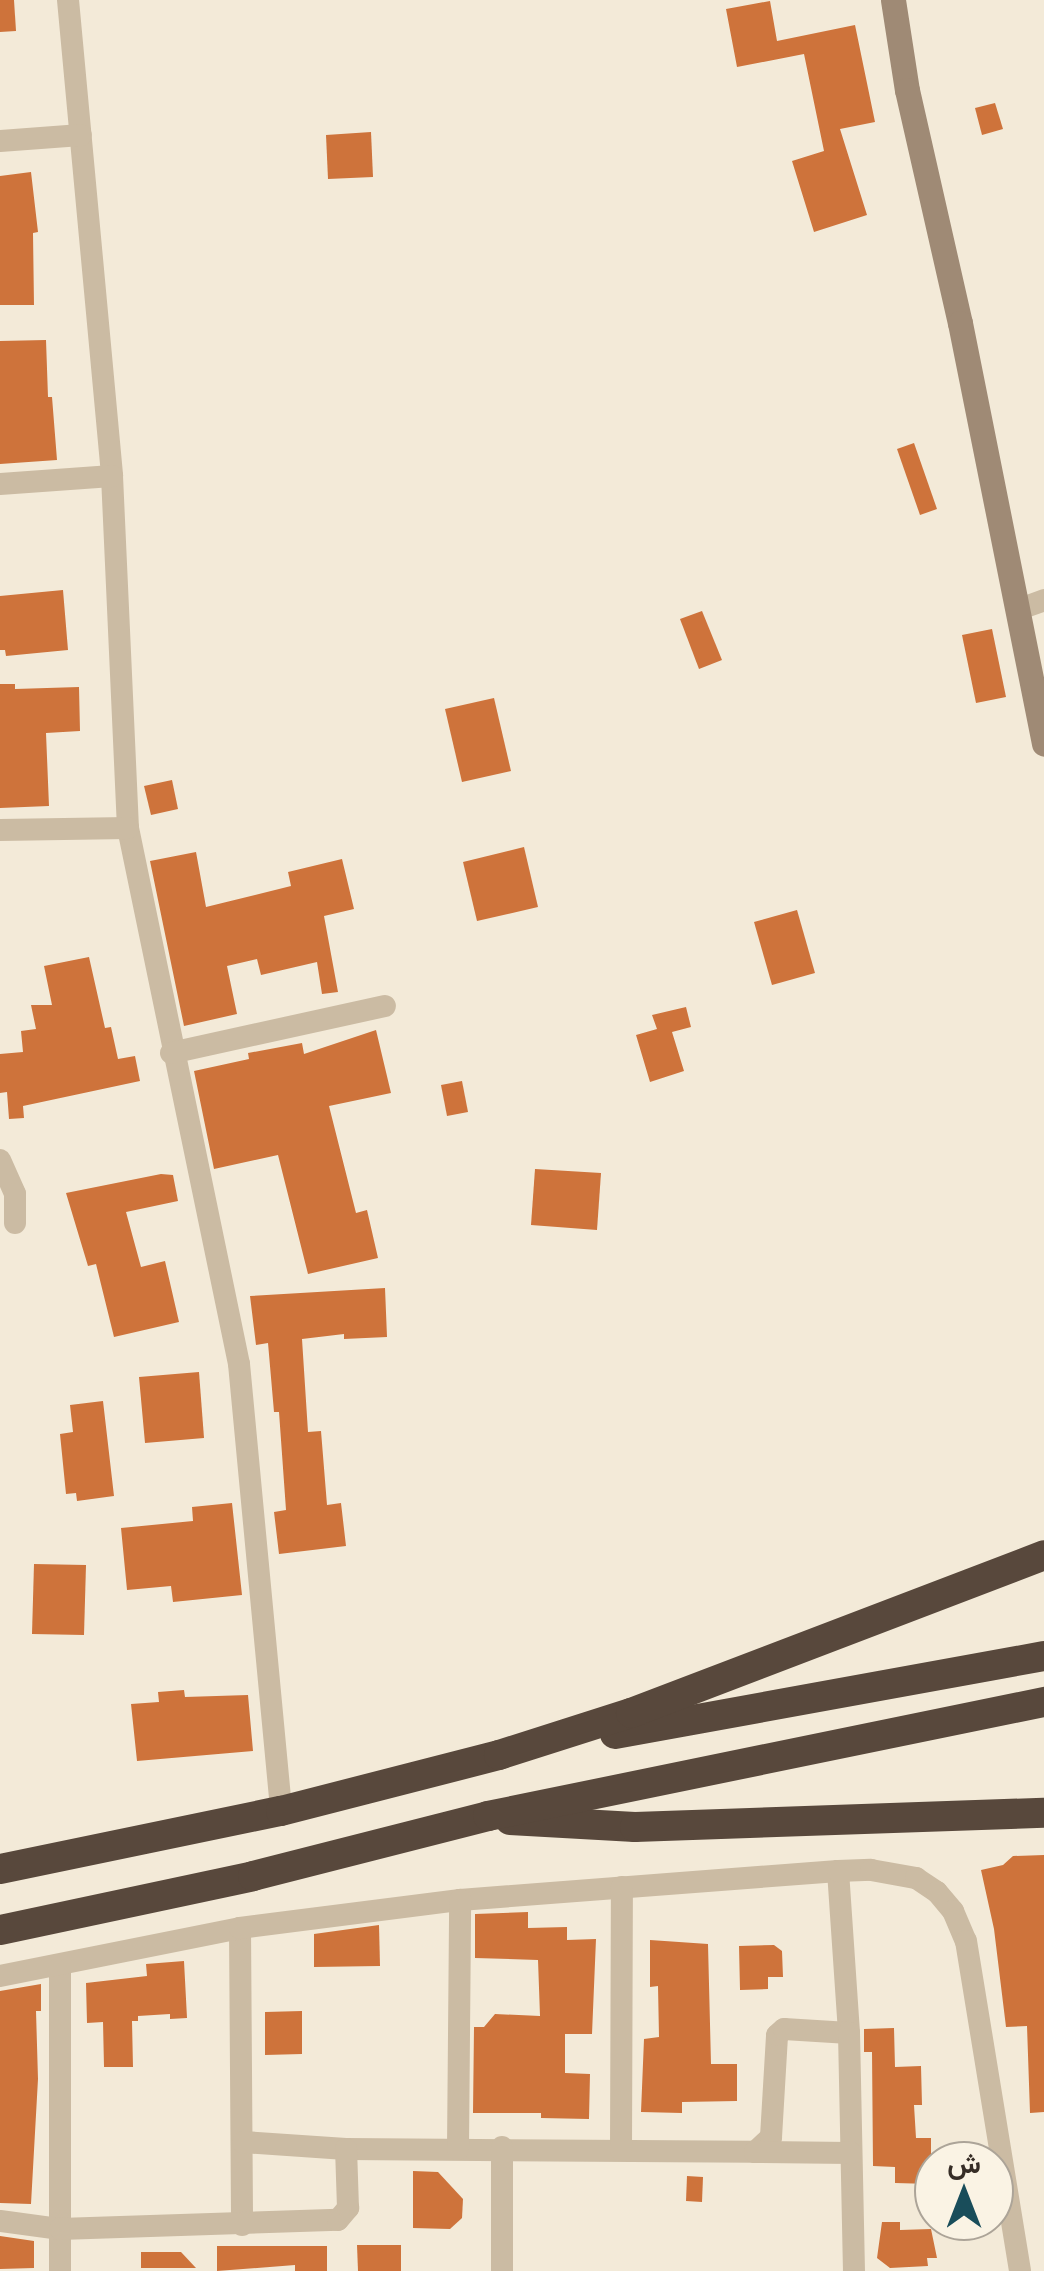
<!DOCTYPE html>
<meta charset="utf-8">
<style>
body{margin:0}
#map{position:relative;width:1044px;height:2271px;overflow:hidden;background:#f3ead8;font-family:"PT Sans",Vazirmatn,sans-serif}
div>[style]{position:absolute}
.building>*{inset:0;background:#ce733b}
.street>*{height:22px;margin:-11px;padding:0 11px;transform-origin:11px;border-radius:11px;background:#cbbba3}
.secondary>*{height:25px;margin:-12.5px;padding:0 12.5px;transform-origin:12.5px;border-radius:12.5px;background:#9f8a75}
.highway>*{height:30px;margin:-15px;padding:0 15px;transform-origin:15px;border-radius:15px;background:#58483c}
span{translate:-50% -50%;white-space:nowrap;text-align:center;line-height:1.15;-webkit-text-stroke:10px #faf3e4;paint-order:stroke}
.north{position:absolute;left:914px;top:2141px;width:100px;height:100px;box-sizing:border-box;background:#faf3e4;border:2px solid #aca498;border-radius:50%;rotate:0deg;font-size:28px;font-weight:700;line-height:40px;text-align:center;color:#362d26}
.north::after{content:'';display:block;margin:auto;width:35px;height:45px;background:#194d5a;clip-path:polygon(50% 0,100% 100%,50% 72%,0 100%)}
</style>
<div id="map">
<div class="building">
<div style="clip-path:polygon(0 0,14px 0,16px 31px,0 32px)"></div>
<div style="clip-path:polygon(770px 1px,777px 41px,855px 25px,875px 122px,840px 129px,867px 215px,814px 232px,792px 161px,824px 151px,804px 54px,737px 67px,726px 9px)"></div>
<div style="clip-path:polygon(995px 103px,1003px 129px,982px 135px,975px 108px)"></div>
<div style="clip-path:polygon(371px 132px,373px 177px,328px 179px,326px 135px)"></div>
<div style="clip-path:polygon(31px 172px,38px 232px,33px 233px,34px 305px,0 305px,0 176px)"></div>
<div style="clip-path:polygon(46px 340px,48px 397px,52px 397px,57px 460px,0 464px,0 341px)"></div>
<div style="clip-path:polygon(914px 443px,937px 509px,920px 515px,897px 449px)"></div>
<div style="clip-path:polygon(63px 590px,68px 650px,6px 656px,5px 650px,0 650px,0 596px)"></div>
<div style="clip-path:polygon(702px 611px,722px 660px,699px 669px,680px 619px)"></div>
<div style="clip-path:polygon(992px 629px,1006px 697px,976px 703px,962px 635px)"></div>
<div style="clip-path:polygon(0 684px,15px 684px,15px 689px,79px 687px,80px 731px,46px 733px,49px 806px,0 808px)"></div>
<div style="clip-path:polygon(494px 698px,511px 771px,462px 782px,445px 709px)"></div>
<div style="clip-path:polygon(172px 780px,178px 809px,151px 815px,144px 786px)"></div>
<div style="clip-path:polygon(524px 847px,538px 907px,477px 921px,463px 862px)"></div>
<div style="clip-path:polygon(196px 852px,206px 907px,291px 886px,288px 872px,342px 859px,354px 909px,324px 916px,338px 992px,322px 994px,317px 962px,261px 975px,257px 959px,227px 966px,237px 1014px,184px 1026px,150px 861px)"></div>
<div style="clip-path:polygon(797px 910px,815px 973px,772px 985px,754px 922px)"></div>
<div style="clip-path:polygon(89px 957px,105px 1028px,111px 1027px,118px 1059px,135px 1056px,140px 1081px,23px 1106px,24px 1118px,9px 1119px,7px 1092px,0 1093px,0 1054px,23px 1052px,21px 1031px,36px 1029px,31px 1005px,52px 1005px,44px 966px)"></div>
<div style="clip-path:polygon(686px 1007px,691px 1027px,672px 1032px,684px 1071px,650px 1082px,636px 1035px,657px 1029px,652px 1015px)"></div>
<div style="clip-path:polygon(376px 1030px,391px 1093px,329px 1106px,356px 1213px,367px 1210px,378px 1258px,308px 1274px,278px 1155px,214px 1169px,194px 1071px,249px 1059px,248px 1053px,302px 1043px,304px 1054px)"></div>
<div style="clip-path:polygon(462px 1081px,468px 1112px,447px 1116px,441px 1085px)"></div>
<div style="clip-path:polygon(535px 1169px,601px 1173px,597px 1230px,531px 1225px)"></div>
<div style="clip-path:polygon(161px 1174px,173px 1175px,178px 1201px,126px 1212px,141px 1267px,165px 1261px,179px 1322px,114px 1337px,96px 1264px,88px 1266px,66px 1193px)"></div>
<div style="clip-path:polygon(385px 1288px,387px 1337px,344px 1339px,344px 1334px,302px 1339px,308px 1432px,321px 1431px,327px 1505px,341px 1503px,346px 1546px,279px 1554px,274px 1512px,286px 1510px,279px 1412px,274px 1412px,268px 1343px,256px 1345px,250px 1296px)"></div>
<div style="clip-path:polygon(199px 1372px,204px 1438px,145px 1443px,139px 1377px)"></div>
<div style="clip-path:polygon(103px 1401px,114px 1496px,77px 1501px,76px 1493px,66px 1494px,60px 1434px,73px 1432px,70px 1405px)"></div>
<div style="clip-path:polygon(232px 1503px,242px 1595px,173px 1602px,171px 1586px,127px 1590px,121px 1528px,193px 1521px,192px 1507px)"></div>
<div style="clip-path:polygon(34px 1564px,86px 1565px,84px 1635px,32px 1634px)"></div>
<div style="clip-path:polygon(184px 1690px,185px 1697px,248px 1695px,253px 1751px,137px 1761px,131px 1704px,159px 1702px,158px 1692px)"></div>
<div style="clip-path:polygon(1044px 1855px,1044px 2112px,1030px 2113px,1027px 2026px,1006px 2027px,994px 1929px,981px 1870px,1003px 1865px,1013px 1856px)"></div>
<div style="clip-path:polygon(528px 1912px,528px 1928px,567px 1927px,567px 1940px,596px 1939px,592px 2034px,565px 2034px,565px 2073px,590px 2074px,589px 2119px,541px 2118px,541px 2113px,473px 2113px,474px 2027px,484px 2027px,495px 2014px,540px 2016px,538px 1960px,475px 1958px,475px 1914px)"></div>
<div style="clip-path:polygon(379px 1925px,380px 1966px,314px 1967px,314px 1934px)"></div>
<div style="clip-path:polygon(650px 1940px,708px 1944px,711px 2064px,737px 2064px,737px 2101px,682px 2102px,682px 2113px,641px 2112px,644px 2039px,659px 2037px,658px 1986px,650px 1987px)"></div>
<div style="clip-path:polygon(774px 1945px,782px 1951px,783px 1977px,768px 1977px,768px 1989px,740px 1990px,739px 1946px)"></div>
<div style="clip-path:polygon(184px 1961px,187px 2018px,170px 2019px,170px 2014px,138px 2016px,138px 2021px,132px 2021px,133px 2067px,104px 2067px,103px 2022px,87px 2023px,86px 1983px,147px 1976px,146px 1964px)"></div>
<div style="clip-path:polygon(41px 1984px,41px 2011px,36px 2011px,38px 2079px,31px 2204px,0 2203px,0 1991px)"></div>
<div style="clip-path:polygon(302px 2011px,302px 2054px,265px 2055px,265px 2012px)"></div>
<div style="clip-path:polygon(894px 2028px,895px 2067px,921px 2066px,922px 2105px,914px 2105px,916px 2138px,931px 2138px,931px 2184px,895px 2183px,895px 2167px,873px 2166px,872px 2052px,864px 2052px,864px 2029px)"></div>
<div style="clip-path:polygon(413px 2171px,438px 2172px,463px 2199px,462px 2218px,450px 2229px,413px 2228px)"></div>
<div style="clip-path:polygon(687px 2176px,703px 2177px,702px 2202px,686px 2201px)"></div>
<div style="clip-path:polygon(882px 2222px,900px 2222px,900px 2230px,931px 2229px,937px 2258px,927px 2258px,928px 2266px,890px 2268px,877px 2258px)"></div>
<div style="clip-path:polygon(0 2236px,34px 2241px,34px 2268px,0 2269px)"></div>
<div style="clip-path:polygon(357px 2245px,401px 2245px,401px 2271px,358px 2271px)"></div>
<div style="clip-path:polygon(217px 2246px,327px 2246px,327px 2271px,295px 2271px,295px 2265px,217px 2271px)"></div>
<div style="clip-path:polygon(141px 2252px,181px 2252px,196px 2268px,141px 2268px)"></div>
</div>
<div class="street">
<div style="left:68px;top:0;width:478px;rotate:84.7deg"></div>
<div style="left:112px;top:476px;width:352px;rotate:87.4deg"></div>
<div style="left:128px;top:828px;width:547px;rotate:78.3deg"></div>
<div style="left:239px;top:1364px;width:449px;rotate:84.6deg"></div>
<div style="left:0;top:141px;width:81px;rotate:-4.2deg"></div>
<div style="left:0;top:484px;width:112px;rotate:-4.1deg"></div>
<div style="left:1017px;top:610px;width:29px;rotate:-20deg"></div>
<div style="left:0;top:830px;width:128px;rotate:-0.9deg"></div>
<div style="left:171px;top:1053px;width:219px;rotate:-12.4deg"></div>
<div style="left:0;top:1160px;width:37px;rotate:66deg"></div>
<div style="left:15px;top:1194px;width:29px;rotate:90deg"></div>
<div style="left:838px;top:1871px;width:162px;rotate:86.1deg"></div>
<div style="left:240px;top:1928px;width:297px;rotate:89.6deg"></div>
<div style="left:60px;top:1966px;width:305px;rotate:90deg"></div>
<div style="left:0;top:1976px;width:245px;rotate:-11.3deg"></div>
<div style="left:240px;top:1928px;width:222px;rotate:-7.3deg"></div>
<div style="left:460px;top:1900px;width:379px;rotate:-4.4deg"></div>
<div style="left:838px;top:1871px;width:33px;rotate:-2deg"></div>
<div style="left:871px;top:1870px;width:46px;rotate:10.1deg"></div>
<div style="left:916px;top:1878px;width:25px;rotate:34deg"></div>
<div style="left:937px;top:1892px;width:25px;rotate:50deg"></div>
<div style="left:953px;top:1911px;width:33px;rotate:67deg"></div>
<div style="left:966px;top:1941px;width:334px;rotate:80.7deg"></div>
<div style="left:243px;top:2142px;width:103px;rotate:3.9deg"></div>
<div style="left:346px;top:2149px;width:409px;rotate:0.4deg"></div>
<div style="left:755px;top:2152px;width:22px;rotate:-43deg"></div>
<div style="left:771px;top:2137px;width:102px;rotate:-86.6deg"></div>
<div style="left:777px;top:2035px;width:9px;rotate:-41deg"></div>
<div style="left:784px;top:2029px;width:65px;rotate:3.5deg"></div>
<div style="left:849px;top:2033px;width:238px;rotate:88.8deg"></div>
<div style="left:458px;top:2149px;width:249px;rotate:-89.5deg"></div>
<div style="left:621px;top:2150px;width:263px;rotate:-89.8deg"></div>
<div style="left:755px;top:2152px;width:96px;rotate:0.6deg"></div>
<div style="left:0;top:2221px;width:61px;rotate:7.6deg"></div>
<div style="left:60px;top:2229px;width:278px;rotate:-1.9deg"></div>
<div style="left:338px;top:2220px;width:16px;rotate:-50deg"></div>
<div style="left:348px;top:2208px;width:59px;rotate:-91.9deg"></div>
<div style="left:502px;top:2271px;width:124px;rotate:-90deg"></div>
</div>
<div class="secondary">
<div style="left:893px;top:0;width:91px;rotate:81.2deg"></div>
<div style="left:907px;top:90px;width:239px;rotate:77.2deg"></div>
<div style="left:960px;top:323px;width:429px;rotate:78.7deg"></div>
</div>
<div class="highway">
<div style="left:615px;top:1734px;width:436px;rotate:-10.3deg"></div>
<div style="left:510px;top:1820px;width:125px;rotate:3.2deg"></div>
<div style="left:635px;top:1827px;width:409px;rotate:-2deg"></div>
<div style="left:0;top:1869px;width:287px;rotate:-11.7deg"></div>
<div style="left:281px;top:1811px;width:225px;rotate:-14.4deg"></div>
<div style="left:499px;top:1755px;width:139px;rotate:-17.7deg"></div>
<div style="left:631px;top:1713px;width:442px;rotate:-20.9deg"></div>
<div style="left:0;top:1930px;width:259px;rotate:-12deg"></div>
<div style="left:253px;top:1876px;width:243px;rotate:-14.3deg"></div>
<div style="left:488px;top:1816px;width:568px;rotate:-11.59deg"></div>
</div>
<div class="north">ش</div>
</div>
